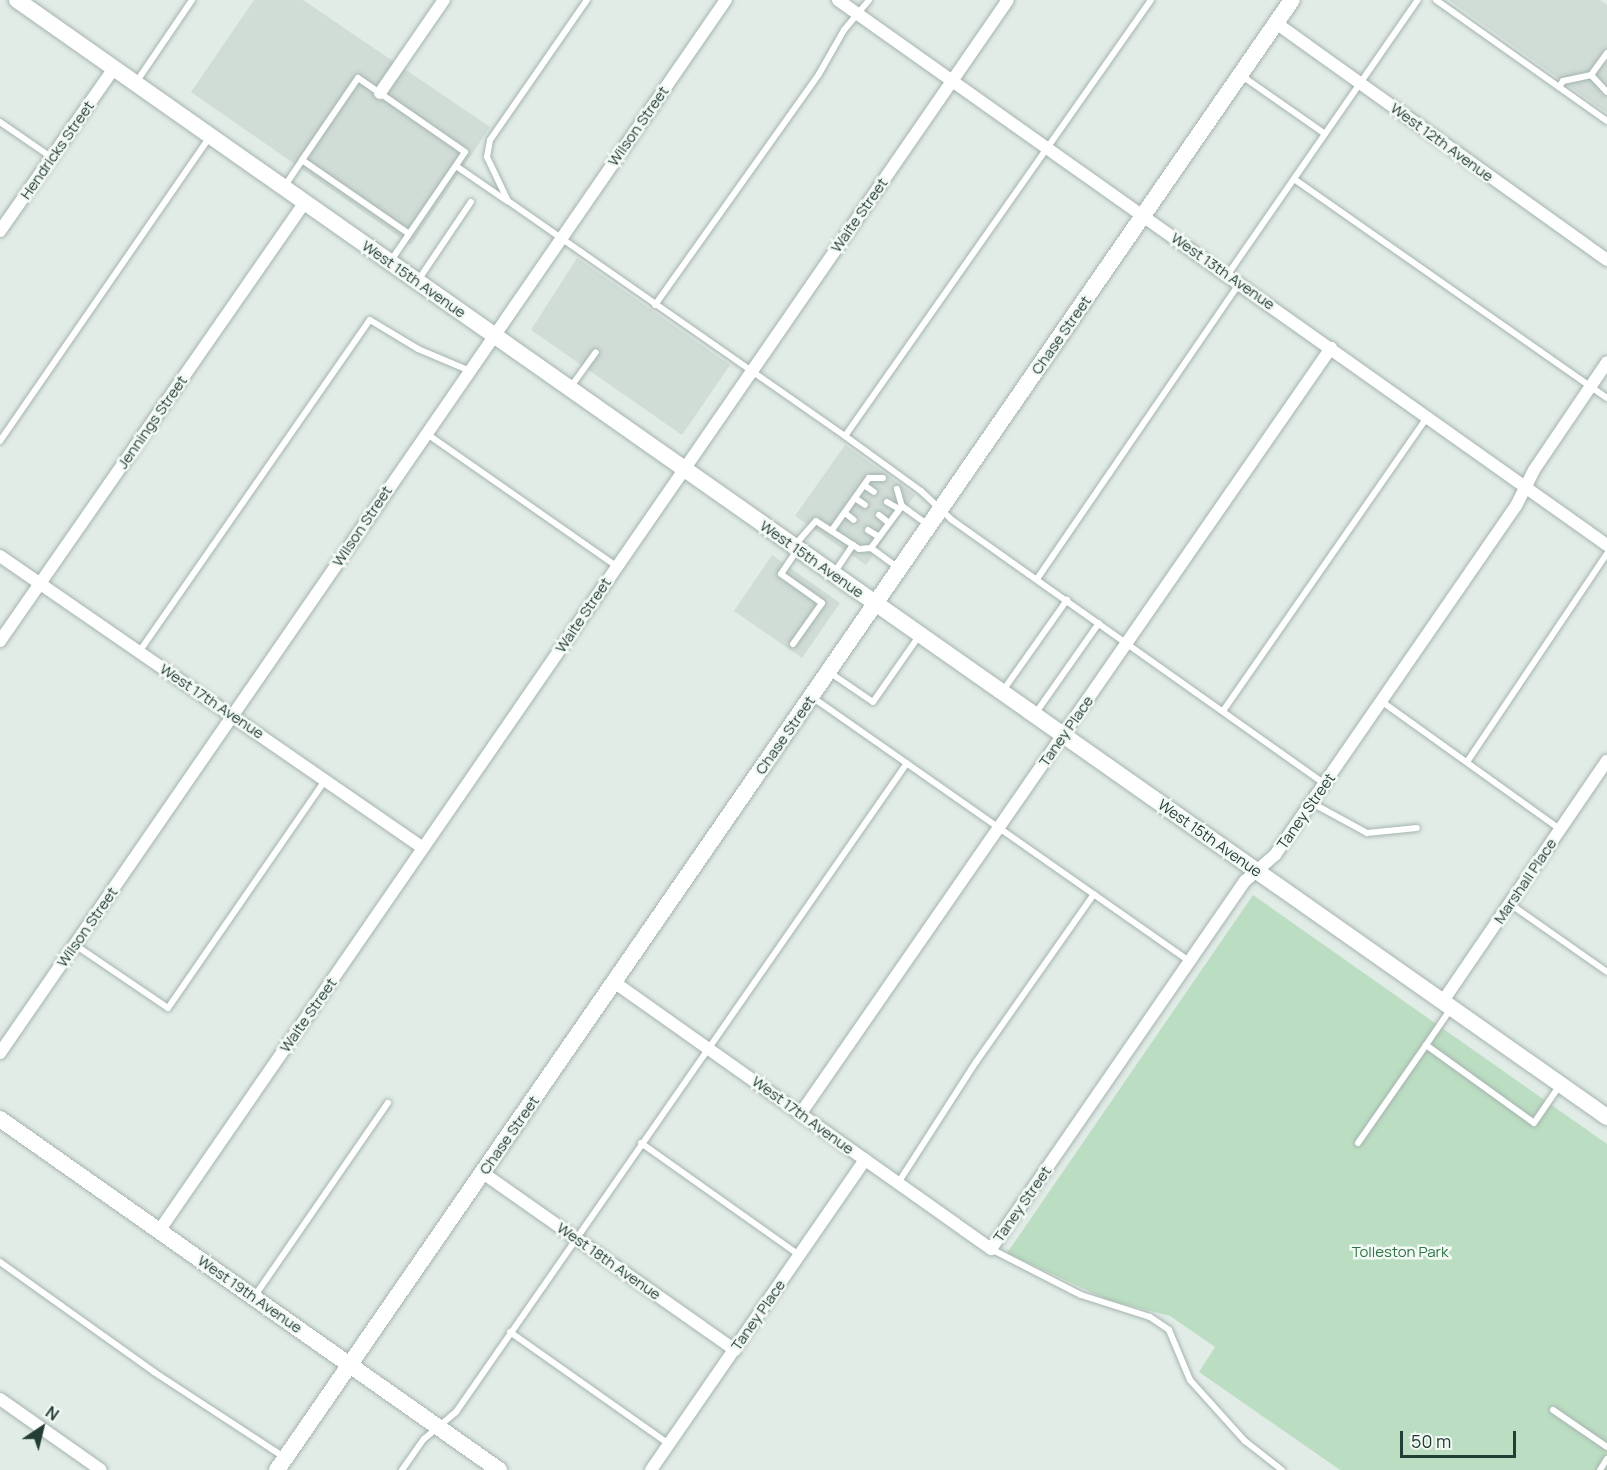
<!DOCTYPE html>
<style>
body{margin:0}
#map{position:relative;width:1607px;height:1470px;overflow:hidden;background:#e2ece7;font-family:Manrope,sans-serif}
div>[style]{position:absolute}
.built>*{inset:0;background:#d0dcd6}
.green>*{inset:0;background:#bbdec2}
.roads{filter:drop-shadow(0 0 2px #a5b4ae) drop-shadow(0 0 2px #a5b4ae)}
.lane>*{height:6px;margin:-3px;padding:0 3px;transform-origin:3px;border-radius:3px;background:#fff}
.street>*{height:12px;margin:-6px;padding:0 6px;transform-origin:6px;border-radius:6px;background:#fff}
.secondary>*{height:16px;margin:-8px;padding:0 8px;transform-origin:8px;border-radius:8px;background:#fff}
span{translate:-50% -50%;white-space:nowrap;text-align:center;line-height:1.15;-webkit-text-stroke:5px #f3f9f5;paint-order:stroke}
.street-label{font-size:15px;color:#223e35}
.park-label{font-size:15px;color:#2c7544}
.north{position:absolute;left:12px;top:1398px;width:60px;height:60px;-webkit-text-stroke:4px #f3f9f5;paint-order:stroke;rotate:35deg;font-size:16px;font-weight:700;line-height:24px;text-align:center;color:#223e35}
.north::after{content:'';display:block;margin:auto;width:21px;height:27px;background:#223e35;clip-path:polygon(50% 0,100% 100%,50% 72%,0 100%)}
.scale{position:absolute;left:1400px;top:1431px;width:116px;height:27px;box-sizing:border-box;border:3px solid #223e35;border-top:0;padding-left:8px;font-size:18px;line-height:21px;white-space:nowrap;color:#223e35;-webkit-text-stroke:4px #f3f9f5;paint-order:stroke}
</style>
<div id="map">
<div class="built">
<div style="clip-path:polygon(254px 0,303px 0,490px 127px,411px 245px,191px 92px)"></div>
<div style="clip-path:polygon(1449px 0,1600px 0,1607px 5px,1607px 113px)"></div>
<div style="clip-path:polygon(577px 258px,730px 365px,682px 435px,531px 330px)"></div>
<div style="clip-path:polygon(845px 445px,915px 495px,866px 565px,795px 516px)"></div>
<div style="clip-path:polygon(772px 555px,840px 603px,802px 658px,734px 611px)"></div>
</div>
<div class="green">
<div style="clip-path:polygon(1253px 895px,1607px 1144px,1607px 1470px,1340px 1470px,1199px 1372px,1215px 1347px,1170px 1316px,1108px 1300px,1007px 1253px)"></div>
</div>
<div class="roads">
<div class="lane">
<div style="left:587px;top:0;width:170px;rotate:124.7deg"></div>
<div style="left:490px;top:140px;width:17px;rotate:100deg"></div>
<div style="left:487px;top:157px;width:49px;rotate:64.5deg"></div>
<div style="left:508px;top:201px;width:411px;rotate:34.9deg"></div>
<div style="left:845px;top:436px;width:94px;rotate:35.9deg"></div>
<div style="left:921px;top:491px;width:42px;rotate:43.1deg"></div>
<div style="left:952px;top:520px;width:456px;rotate:35.3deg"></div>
<div style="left:1436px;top:0;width:209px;rotate:35.3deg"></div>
<div style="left:1591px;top:75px;width:23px;rotate:47deg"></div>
<div style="left:1242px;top:76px;width:101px;rotate:34.9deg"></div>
<div style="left:137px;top:81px;width:98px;rotate:-55.8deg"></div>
<div style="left:1559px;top:87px;width:7px;rotate:-56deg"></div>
<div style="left:1563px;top:81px;width:29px;rotate:-12deg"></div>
<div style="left:1591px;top:75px;width:27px;rotate:-54deg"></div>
<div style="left:0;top:122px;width:62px;rotate:34.5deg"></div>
<div style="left:456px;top:166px;width:62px;rotate:34.5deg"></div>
<div style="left:1294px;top:179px;width:382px;rotate:35deg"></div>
<div style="left:284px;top:187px;width:32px;rotate:-56deg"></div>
<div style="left:390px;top:262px;width:133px;rotate:-55.7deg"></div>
<div style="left:465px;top:152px;width:130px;rotate:-145.3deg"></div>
<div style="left:358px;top:78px;width:99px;rotate:124.3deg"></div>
<div style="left:302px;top:160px;width:129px;rotate:34.6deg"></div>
<div style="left:1228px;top:274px;width:333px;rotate:-55.3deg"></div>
<div style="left:419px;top:279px;width:93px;rotate:-56deg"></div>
<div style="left:655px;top:305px;width:283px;rotate:-54.6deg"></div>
<div style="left:819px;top:74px;width:51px;rotate:-60.4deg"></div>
<div style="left:844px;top:30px;width:39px;rotate:-50deg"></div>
<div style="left:570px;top:388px;width:44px;rotate:-54.2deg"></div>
<div style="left:427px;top:434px;width:231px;rotate:34.9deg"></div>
<div style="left:845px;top:436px;width:533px;rotate:-54.94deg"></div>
<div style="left:0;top:441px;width:369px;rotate:-55.4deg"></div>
<div style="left:864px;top:485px;width:12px;rotate:35deg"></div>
<div style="left:897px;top:489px;width:18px;rotate:74deg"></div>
<div style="left:902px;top:506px;width:32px;rotate:36deg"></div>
<div style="left:855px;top:498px;width:12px;rotate:35deg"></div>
<div style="left:887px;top:502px;width:14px;rotate:30deg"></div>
<div style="left:845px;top:513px;width:11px;rotate:38deg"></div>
<div style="left:879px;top:515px;width:13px;rotate:39deg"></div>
<div style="left:832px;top:530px;width:64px;rotate:-54.6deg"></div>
<div style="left:869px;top:478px;width:14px"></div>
<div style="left:868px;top:530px;width:13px;rotate:32deg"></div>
<div style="left:794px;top:546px;width:33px;rotate:-49deg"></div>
<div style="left:816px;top:521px;width:51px;rotate:33.1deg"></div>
<div style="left:859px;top:549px;width:12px;rotate:-5deg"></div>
<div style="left:871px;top:548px;width:52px;rotate:-53.6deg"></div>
<div style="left:871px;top:548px;width:32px;rotate:36deg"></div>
<div style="left:834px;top:573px;width:34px;rotate:-56deg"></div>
<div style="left:1037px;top:579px;width:358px;rotate:-55.6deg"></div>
<div style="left:793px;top:644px;width:50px;rotate:-54.7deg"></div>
<div style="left:822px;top:603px;width:50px;rotate:-144.7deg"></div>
<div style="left:781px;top:574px;width:30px;rotate:-56deg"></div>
<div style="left:139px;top:652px;width:404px;rotate:-55.2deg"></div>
<div style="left:370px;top:320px;width:56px;rotate:31.1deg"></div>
<div style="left:418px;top:349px;width:54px;rotate:22.8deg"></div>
<div style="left:829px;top:672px;width:53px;rotate:34.3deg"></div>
<div style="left:873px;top:702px;width:80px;rotate:-55.1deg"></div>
<div style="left:1002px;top:692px;width:113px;rotate:-54.8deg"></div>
<div style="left:812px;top:697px;width:460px;rotate:35deg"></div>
<div style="left:1381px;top:701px;width:220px;rotate:35.6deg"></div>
<div style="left:1223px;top:711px;width:358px;rotate:-55.2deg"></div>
<div style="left:1035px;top:714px;width:111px;rotate:-54.9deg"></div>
<div style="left:1467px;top:762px;width:251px;rotate:-56.1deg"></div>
<div style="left:1312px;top:803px;width:63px;rotate:28.6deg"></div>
<div style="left:1367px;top:833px;width:50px;rotate:-5.7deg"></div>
<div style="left:1510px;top:904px;width:118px;rotate:35deg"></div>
<div style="left:75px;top:945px;width:112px;rotate:34.1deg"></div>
<div style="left:168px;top:1008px;width:277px;rotate:-55.4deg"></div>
<div style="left:1450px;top:1010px;width:42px;rotate:124.4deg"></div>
<div style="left:1426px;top:1045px;width:133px;rotate:35.8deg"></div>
<div style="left:1534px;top:1123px;width:46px;rotate:-55.6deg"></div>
<div style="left:641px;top:1143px;width:194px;rotate:35.3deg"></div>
<div style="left:1358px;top:1143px;width:119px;rotate:-55.2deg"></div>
<div style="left:898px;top:1183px;width:144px;rotate:-57.2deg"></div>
<div style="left:976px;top:1062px;width:205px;rotate:-54.9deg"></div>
<div style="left:991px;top:1249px;width:101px;rotate:27.1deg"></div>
<div style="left:1081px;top:1295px;width:72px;rotate:17.7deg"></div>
<div style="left:1150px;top:1317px;width:23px;rotate:34deg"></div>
<div style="left:1169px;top:1330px;width:54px;rotate:67.2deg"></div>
<div style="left:1190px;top:1380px;width:82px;rotate:48deg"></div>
<div style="left:1245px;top:1441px;width:47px;rotate:38.1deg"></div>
<div style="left:0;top:1262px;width:189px;rotate:35.5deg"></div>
<div style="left:154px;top:1372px;width:155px;rotate:33.2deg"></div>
<div style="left:254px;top:1297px;width:236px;rotate:-55.4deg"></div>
<div style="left:510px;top:1332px;width:194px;rotate:35.2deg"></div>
<div style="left:1553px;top:1410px;width:65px;rotate:34.4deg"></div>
<div style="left:402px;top:1470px;width:38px;rotate:-55deg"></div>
<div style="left:424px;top:1439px;width:42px;rotate:-40.2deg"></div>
<div style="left:456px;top:1412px;width:790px;rotate:-55.2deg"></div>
<div style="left:1600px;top:1470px;width:13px;rotate:-58deg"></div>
</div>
<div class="street">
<div style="left:838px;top:0;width:943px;rotate:35.33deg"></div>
<div style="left:1276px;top:23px;width:407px;rotate:35.6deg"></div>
<div style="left:380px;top:93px;width:113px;rotate:-55.5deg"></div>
<div style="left:0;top:231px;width:199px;rotate:-55deg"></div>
<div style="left:0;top:556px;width:514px;rotate:34.62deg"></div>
<div style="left:0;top:641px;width:535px;rotate:-55.21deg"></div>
<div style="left:614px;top:982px;width:462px;rotate:35.3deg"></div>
<div style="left:991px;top:1249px;width:447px;rotate:-55.4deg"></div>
<div style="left:1245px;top:881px;width:40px;rotate:-41deg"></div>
<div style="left:1275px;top:855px;width:424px;rotate:-55.4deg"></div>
<div style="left:1516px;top:506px;width:40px;rotate:-63.4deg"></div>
<div style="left:1534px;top:470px;width:130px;rotate:-55.9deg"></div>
<div style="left:1443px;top:1001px;width:291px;rotate:-55.7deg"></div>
<div style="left:0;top:1053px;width:1279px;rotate:-55.42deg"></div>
<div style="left:801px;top:1113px;width:931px;rotate:-55.29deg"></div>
<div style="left:483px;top:1173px;width:308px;rotate:35.1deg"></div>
<div style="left:159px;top:1231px;width:1495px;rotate:-55.41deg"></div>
<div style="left:0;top:1399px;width:123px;rotate:35.1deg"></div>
<div style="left:651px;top:1470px;width:377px;rotate:-55.4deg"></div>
</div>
<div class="secondary">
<div style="left:17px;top:0;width:1943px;rotate:35.09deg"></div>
<div style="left:0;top:1119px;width:610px;rotate:35.12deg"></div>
<div style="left:277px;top:1470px;width:1786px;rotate:-55.38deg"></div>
</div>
</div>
<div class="street-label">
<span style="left:638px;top:126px;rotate:-55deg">Wilson Street</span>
<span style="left:1442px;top:142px;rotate:36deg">West 12th Avenue</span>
<span style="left:57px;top:150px;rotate:-55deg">Hendricks Street</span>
<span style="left:859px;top:215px;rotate:-55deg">Waite Street</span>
<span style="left:1223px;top:271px;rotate:35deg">West 13th Avenue</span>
<span style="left:414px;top:279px;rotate:35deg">West 15th Avenue</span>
<span style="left:1061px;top:335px;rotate:-55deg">Chase Street</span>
<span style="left:152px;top:422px;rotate:-55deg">Jennings Street</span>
<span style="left:362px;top:526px;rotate:-56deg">Wilson Street</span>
<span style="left:812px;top:559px;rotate:35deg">West 15th Avenue</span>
<span style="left:583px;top:615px;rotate:-56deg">Waite Street</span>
<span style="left:212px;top:701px;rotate:34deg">West 17th Avenue</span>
<span style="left:1066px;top:731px;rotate:-55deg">Taney Place</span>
<span style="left:785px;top:735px;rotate:-55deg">Chase Street</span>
<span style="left:1306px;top:811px;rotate:-55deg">Taney Street</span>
<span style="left:1210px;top:838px;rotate:35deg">West 15th Avenue</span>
<span style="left:1525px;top:881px;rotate:-56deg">Marshall Place</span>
<span style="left:87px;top:927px;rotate:-55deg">Wilson Street</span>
<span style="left:308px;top:1015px;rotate:-55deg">Waite Street</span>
<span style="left:803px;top:1115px;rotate:36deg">West 17th Avenue</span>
<span style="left:509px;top:1135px;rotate:-55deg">Chase Street</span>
<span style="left:1022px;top:1204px;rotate:-55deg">Taney Street</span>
<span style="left:609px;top:1261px;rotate:35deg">West 18th Avenue</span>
<span style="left:250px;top:1294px;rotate:35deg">West 19th Avenue</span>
<span style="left:758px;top:1315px;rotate:-55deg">Taney Place</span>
</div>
<div class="park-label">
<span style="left:1400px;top:1252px">Tolleston Park</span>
</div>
<div class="north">N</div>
<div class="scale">50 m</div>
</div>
